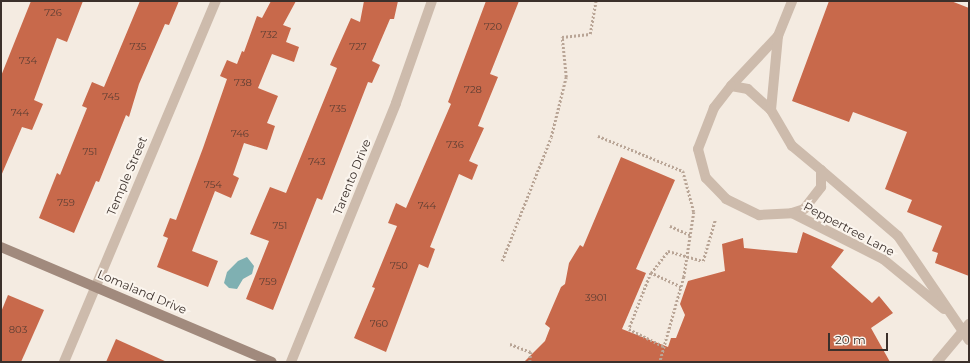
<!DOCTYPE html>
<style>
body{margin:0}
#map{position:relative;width:970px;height:363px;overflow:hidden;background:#f4ebe1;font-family:Montserrat,sans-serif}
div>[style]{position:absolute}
.water>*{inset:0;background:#7fb0b2}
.building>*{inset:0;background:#c8694b}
.path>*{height:2.5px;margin-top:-1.25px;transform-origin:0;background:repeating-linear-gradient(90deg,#b9a596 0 2px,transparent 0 4px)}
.street>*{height:10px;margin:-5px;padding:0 5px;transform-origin:5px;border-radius:5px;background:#cdbbac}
.secondary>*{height:10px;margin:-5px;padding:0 5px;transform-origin:5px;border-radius:5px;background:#a18a7d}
span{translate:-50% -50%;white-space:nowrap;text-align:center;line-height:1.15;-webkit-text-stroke:4px #fbf5ee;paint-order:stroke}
.number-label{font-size:10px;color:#5e3e33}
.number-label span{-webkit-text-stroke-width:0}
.street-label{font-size:12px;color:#3b302b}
.frame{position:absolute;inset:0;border:2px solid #3b302b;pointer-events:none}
.scale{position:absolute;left:828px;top:333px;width:60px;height:18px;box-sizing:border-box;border:2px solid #3b302b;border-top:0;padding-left:5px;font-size:12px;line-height:14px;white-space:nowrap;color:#3b302b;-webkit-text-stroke:3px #fbf5ee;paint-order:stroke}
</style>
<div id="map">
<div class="water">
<div style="clip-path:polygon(247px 257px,254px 266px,252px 274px,243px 279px,237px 289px,229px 288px,224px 283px,227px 272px,238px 261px)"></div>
</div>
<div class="building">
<div style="clip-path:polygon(31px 1px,83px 1px,67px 42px,57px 38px,34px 100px,43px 104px,32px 130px,22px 127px,1px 176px,1px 76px)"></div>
<div style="clip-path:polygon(140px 1px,179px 1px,169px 25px,165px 24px,139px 84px,129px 117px,126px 115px,99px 182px,96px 181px,74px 233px,39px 218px,57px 173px,60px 175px,87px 108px,82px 106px,92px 82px,104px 87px)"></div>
<div style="clip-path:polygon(271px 1px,296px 1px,283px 25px,291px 28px,286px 42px,299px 47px,294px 62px,272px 54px,258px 88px,278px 96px,267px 123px,275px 126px,267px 150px,244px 143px,233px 175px,239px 178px,231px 198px,215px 191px,200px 230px,192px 251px,218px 261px,208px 287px,157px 267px,168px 238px,163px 236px,170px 218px,176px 220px,203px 148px,227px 79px,220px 76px,227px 60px,237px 64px,242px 51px,244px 52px,257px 16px,262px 18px)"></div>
<div style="clip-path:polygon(364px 1px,398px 1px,394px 19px,390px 19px,372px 61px,380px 65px,372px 83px,368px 82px,322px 200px,317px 198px,273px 310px,246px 299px,269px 241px,250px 234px,270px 187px,286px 193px,337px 68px,330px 65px,351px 18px,360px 22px)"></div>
<div style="clip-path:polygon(486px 1px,519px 1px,490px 74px,498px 77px,478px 126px,484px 128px,469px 161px,478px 165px,472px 180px,459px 174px,430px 247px,435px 249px,428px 268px,419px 264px,386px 352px,354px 338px,375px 288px,372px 287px,397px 226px,388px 223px,396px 203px,406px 208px,451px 104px,448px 102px)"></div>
<div style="clip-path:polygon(829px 1px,951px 1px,969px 8px,969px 276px,935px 263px,938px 253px,932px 251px,942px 226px,907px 212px,912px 200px,885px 189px,907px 132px,853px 112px,849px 122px,792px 101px)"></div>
<div style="clip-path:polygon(621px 157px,675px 180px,636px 269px,646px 273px,622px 329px,668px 347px,671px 338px,676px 338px,685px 315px,680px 304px,688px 281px,725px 271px,722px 244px,743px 238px,744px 248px,797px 253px,803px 232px,844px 250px,831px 267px,872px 303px,879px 296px,893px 313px,871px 328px,890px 362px,524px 362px,545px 341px,550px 328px,545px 324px,561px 287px,565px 284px,569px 263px,580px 245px,583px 247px)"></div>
<div style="clip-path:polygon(8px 295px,44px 310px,21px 362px,1px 362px,1px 312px)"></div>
<div style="clip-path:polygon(116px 339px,167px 362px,106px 362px)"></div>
</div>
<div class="path">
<div style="left:598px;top:136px;width:92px;rotate:22.4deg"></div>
<div style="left:683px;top:171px;width:42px;rotate:75deg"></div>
<div style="left:694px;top:212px;width:66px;rotate:98.7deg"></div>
<div style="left:684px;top:277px;width:88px;rotate:105.8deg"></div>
<div style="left:670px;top:226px;width:22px;rotate:24deg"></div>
<div style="left:502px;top:261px;width:133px;rotate:-68.4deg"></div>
<div style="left:551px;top:137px;width:62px;rotate:-76deg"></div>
<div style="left:566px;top:77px;width:40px;rotate:-95.7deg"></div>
<div style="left:562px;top:37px;width:28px;rotate:-6deg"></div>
<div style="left:590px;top:34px;width:34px;rotate:-80deg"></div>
<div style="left:651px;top:273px;width:60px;rotate:111.4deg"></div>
<div style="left:629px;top:329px;width:40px;rotate:26.6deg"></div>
<div style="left:681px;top:287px;width:33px;rotate:-155deg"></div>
<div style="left:651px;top:273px;width:28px;rotate:-52deg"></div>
<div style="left:668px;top:251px;width:36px;rotate:16deg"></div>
<div style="left:703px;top:261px;width:43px;rotate:-73.7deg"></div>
<div style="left:510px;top:344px;width:22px;rotate:21deg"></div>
<div style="left:531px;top:352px;width:10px;rotate:96deg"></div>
<div style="left:904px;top:362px;width:18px"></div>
</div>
<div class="street">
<div style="left:731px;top:86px;width:69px;rotate:-46.8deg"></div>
<div style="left:771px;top:110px;width:31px;rotate:-138deg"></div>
<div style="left:748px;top:89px;width:17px;rotate:-170deg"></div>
<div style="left:731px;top:86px;width:28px;rotate:128deg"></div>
<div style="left:714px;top:108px;width:44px;rotate:111.3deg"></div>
<div style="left:698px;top:149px;width:30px;rotate:75deg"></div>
<div style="left:706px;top:178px;width:29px;rotate:46deg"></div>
<div style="left:726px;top:199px;width:37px;rotate:26deg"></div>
<div style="left:759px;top:215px;width:33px;rotate:-3deg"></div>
<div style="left:792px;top:213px;width:13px;rotate:-18deg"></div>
<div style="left:804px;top:209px;width:28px;rotate:-52deg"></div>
<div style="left:821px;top:187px;width:17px;rotate:-90deg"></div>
<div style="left:821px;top:170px;width:38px;rotate:-140deg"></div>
<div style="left:792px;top:146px;width:42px;rotate:-120.3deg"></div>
<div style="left:771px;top:110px;width:74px;rotate:-84.6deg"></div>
<div style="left:778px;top:36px;width:38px;rotate:-68deg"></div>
<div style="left:821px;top:170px;width:101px;rotate:40.6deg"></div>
<div style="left:898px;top:236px;width:126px;rotate:55.7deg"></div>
<div style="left:792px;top:213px;width:102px;rotate:26.8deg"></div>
<div style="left:883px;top:259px;width:79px;rotate:39.3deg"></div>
<div style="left:64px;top:362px;width:392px;rotate:-67.2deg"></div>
<div style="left:291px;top:362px;width:279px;rotate:-67.9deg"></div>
<div style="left:396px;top:103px;width:108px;rotate:-70.6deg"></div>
<div style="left:937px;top:362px;width:50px;rotate:-49.9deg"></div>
</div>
<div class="secondary">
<div style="left:1px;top:247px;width:294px;rotate:23deg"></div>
</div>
<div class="number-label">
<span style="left:53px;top:13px">726</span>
<span style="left:493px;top:27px">720</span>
<span style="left:269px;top:35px">732</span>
<span style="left:138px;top:47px">735</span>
<span style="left:358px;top:47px">727</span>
<span style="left:28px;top:61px">734</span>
<span style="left:243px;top:83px">738</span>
<span style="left:473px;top:90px">728</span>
<span style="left:111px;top:97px">745</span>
<span style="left:338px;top:109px">735</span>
<span style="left:20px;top:113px">744</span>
<span style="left:240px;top:134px">746</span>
<span style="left:455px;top:145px">736</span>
<span style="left:90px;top:152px">751</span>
<span style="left:317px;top:162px">743</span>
<span style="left:213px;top:185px">754</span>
<span style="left:66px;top:203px">759</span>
<span style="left:427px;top:206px">744</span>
<span style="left:280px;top:226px">751</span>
<span style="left:399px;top:266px">750</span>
<span style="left:268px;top:282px">759</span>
<span style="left:596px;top:298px">3901</span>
<span style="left:379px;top:324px">760</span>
<span style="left:18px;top:330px">803</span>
</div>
<div class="street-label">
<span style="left:127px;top:176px;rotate:-67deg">Temple Street</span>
<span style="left:352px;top:177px;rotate:-68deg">Tarento Drive</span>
<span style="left:849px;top:229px;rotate:28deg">Peppertree Lane</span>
<span style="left:142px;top:292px;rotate:23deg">Lomaland Drive</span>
</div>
<div class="frame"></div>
<div class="scale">20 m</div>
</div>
